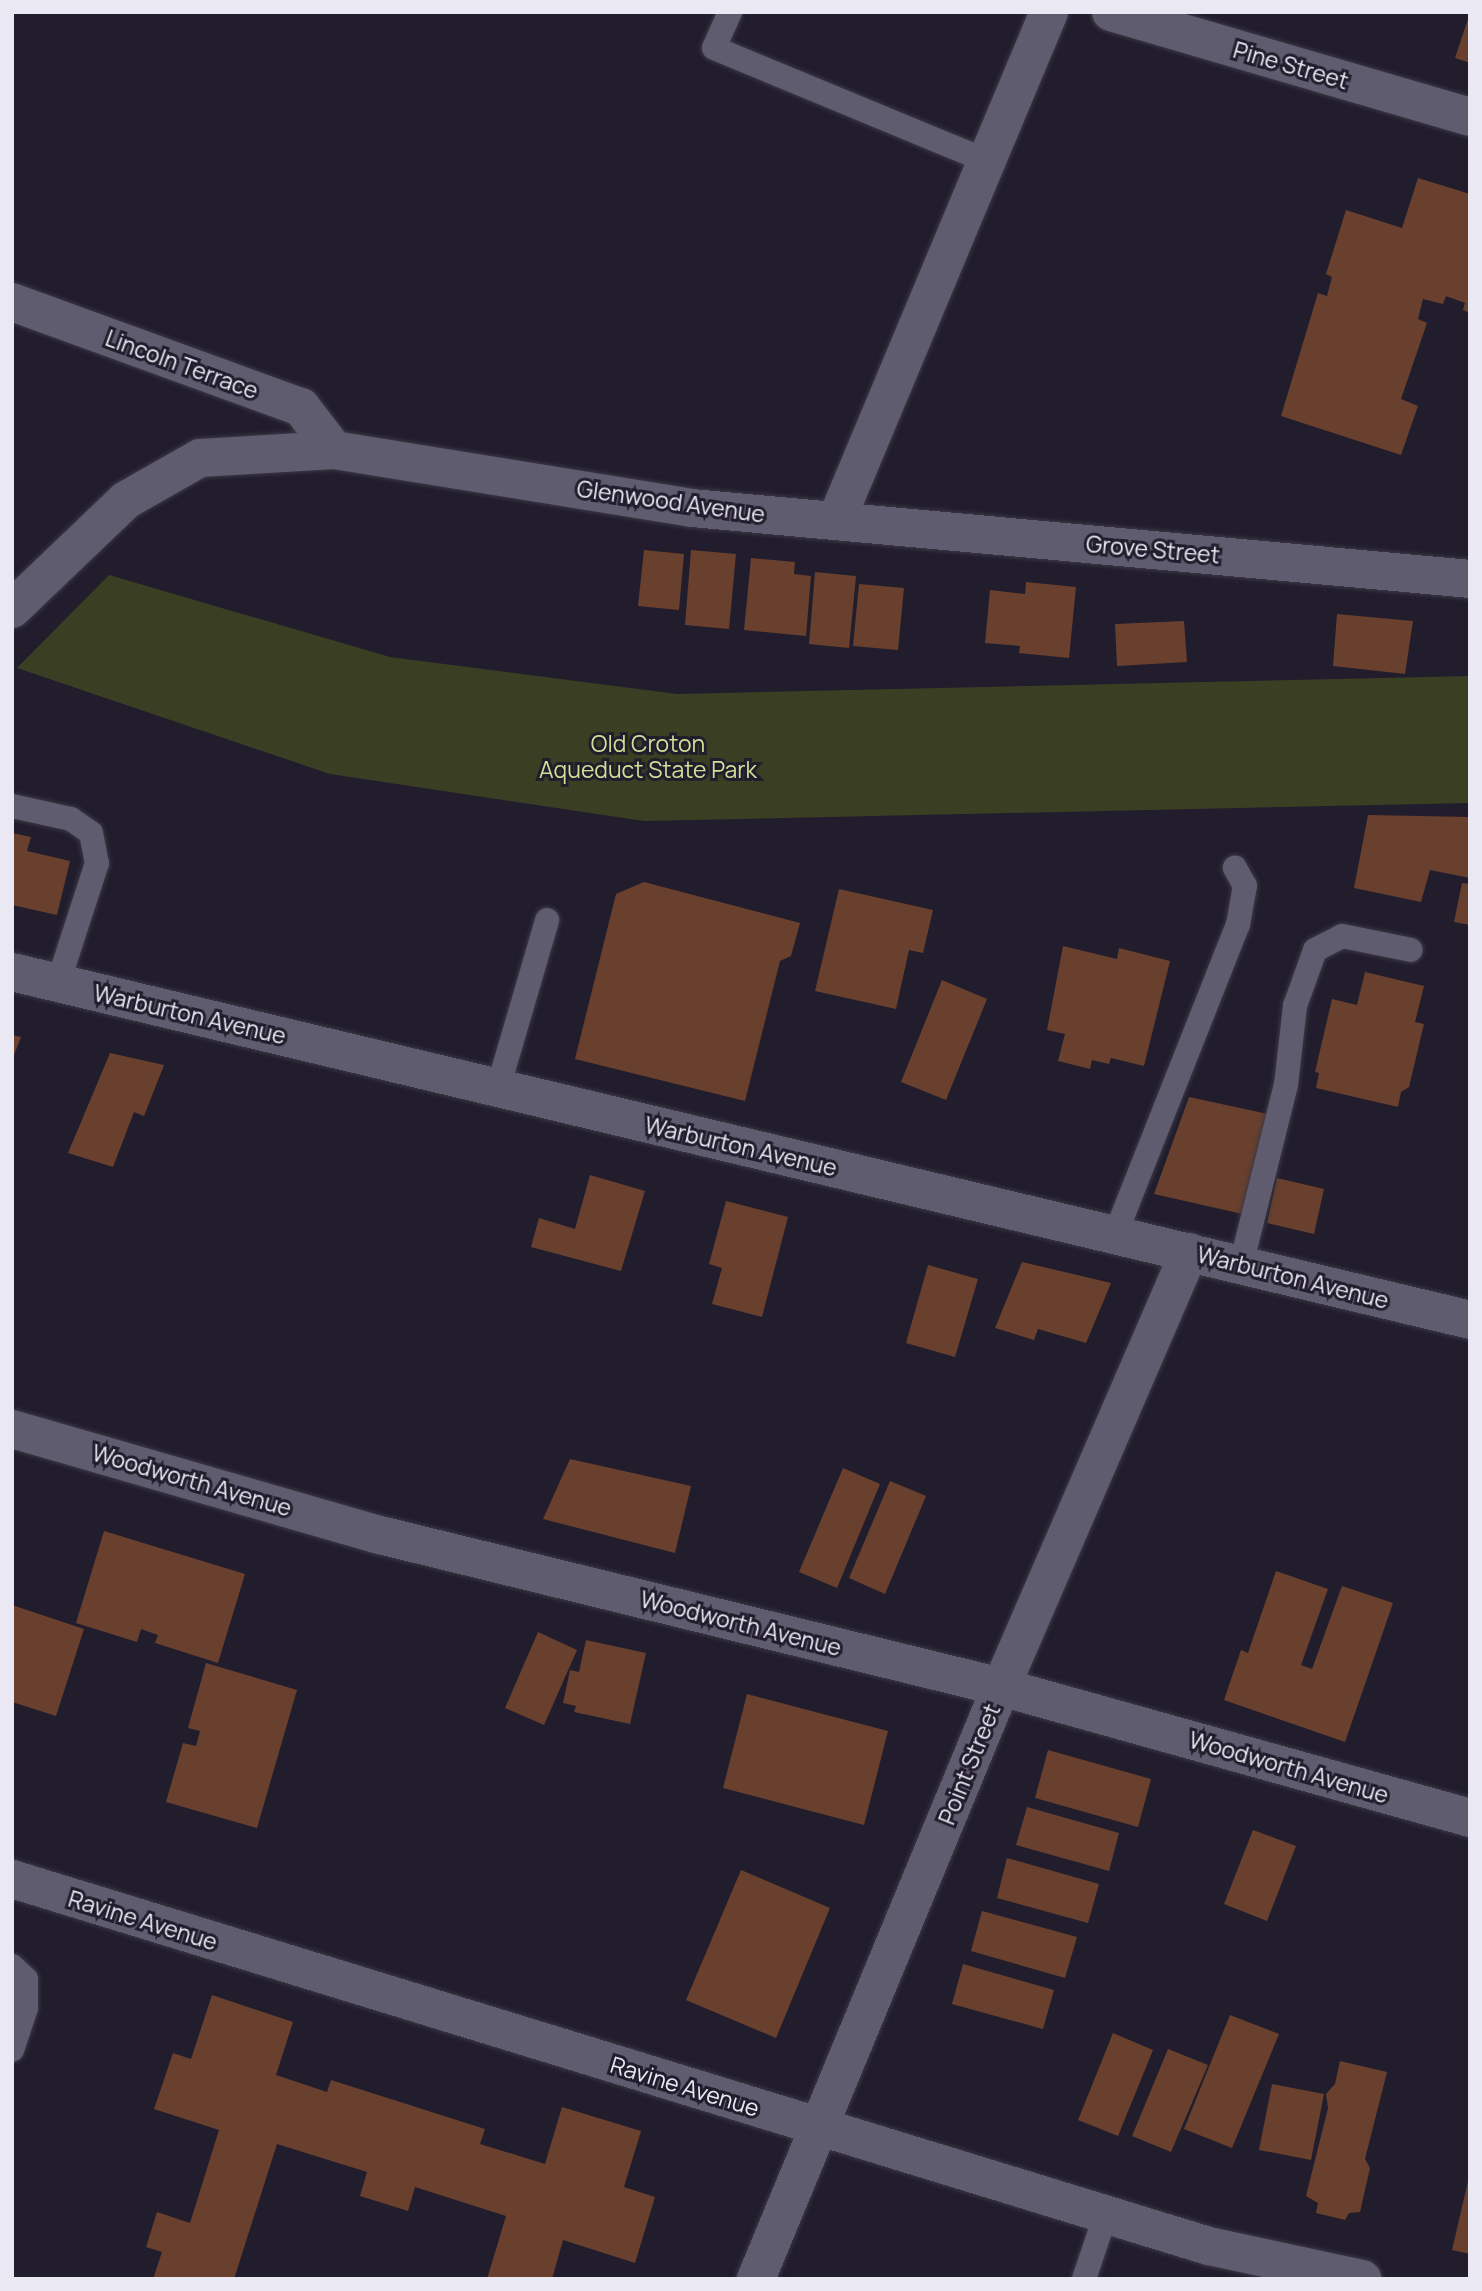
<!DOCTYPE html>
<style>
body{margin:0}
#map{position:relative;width:1482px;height:2291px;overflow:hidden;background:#211d2d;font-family:Manrope,sans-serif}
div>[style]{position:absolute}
.green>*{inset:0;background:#3a3f23}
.building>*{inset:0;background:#69402d}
.roads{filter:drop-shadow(0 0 2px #3c3846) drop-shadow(0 0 2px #3c3846)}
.service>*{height:24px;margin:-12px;padding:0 12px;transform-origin:12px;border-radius:12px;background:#605c6f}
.minor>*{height:38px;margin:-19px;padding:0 19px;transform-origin:19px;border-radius:19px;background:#605c6f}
.tertiary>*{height:38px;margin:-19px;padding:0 19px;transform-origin:19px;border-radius:19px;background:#605c6f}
span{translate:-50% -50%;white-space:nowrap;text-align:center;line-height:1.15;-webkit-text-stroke:6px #211d2d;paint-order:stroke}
.street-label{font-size:23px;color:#eae8f3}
.park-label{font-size:23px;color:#d0df97}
.frame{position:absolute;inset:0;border:14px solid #eae8f3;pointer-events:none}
</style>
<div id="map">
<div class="green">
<div style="clip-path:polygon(109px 575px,390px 657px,677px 694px,1470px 676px,1470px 803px,644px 821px,330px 774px,17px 668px)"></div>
</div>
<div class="building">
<div style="clip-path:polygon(1469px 16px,1470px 16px,1470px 63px,1455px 58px)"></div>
<div style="clip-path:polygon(1418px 178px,1470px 194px,1470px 313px,1463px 310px,1465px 303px,1446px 296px,1443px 304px,1423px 299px,1418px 319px,1427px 323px,1401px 399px,1418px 406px,1401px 455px,1281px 416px,1318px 293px,1327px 296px,1332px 277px,1326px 274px,1346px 210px,1402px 228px)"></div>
<div style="clip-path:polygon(644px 550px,684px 554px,679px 610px,638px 606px)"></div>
<div style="clip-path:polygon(691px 550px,736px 554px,729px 629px,685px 625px)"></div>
<div style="clip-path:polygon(751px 558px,795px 562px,794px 574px,811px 576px,806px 636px,744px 630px)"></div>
<div style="clip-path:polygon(815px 572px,856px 576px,849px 648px,809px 644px)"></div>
<div style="clip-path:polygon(1026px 582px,1076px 587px,1069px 658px,1019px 653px,1020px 646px,985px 643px,990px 590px,1025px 594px)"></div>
<div style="clip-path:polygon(859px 584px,904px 588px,898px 650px,853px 646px)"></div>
<div style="clip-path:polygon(1337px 614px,1413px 621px,1405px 674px,1333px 666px)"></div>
<div style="clip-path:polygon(1184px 621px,1187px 662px,1117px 666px,1115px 624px)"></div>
<div style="clip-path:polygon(1368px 815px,1470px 817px,1470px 878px,1430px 870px,1421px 902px,1354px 888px)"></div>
<div style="clip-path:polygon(12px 833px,31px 837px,27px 851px,70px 861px,57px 915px,12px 905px)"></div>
<div style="clip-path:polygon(644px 882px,800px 923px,791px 956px,780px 961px,745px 1101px,575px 1059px,616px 894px)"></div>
<div style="clip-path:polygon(1462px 883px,1470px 884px,1470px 925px,1454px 922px)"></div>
<div style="clip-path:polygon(839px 889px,933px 910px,923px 953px,909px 950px,896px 1009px,815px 991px)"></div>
<div style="clip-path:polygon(1063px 946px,1117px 959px,1119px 948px,1170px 961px,1144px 1066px,1111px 1058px,1109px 1064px,1092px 1060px,1090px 1069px,1058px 1061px,1065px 1034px,1047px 1030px)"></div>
<div style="clip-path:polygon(1365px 972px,1424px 986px,1415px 1022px,1424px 1024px,1409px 1087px,1401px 1092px,1398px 1107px,1316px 1088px,1319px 1073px,1315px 1072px,1332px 999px,1357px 1005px)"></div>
<div style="clip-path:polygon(942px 980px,987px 999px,946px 1100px,901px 1082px)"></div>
<div style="clip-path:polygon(12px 1035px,21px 1037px,12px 1060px)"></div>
<div style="clip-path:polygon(110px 1053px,164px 1065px,144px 1116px,134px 1112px,113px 1167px,68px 1153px)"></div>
<div style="clip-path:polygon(1189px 1097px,1268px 1114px,1247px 1215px,1154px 1194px)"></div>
<div style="clip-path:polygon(590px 1175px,645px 1191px,621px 1271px,531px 1247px,539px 1218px,575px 1229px)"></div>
<div style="clip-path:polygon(1277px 1178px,1324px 1189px,1314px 1234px,1267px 1223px)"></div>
<div style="clip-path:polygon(726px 1201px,788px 1217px,762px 1317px,712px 1304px,722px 1268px,709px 1264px)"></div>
<div style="clip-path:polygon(1022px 1262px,1111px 1283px,1086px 1343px,1038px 1329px,1034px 1340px,995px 1328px)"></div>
<div style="clip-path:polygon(928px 1265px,978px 1279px,955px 1357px,906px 1343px)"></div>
<div style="clip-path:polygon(570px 1459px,691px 1486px,675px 1553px,543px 1519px)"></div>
<div style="clip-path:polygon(843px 1468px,880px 1484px,837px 1588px,799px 1572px)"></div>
<div style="clip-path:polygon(890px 1481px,926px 1496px,885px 1594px,849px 1578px)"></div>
<div style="clip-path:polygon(104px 1531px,245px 1574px,218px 1663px,155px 1643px,158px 1635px,141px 1629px,137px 1642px,76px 1623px)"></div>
<div style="clip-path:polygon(1276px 1571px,1328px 1589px,1301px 1665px,1312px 1669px,1342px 1586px,1393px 1603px,1345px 1742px,1224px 1700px,1241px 1650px,1248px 1653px)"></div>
<div style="clip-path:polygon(12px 1605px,84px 1629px,56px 1716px,12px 1702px)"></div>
<div style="clip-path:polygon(538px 1632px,577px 1650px,544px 1725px,505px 1708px)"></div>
<div style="clip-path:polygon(586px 1640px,646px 1653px,630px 1724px,574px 1712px,576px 1706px,563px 1703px,570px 1670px,579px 1672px)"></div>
<div style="clip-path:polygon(206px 1663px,297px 1690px,257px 1828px,166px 1802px,183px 1743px,196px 1746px,200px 1731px,188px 1728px)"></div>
<div style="clip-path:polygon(747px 1694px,888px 1731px,864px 1825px,723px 1788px)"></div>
<div style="clip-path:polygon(1048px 1750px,1151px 1779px,1138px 1827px,1035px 1798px)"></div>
<div style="clip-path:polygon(1027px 1807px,1119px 1833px,1109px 1871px,1016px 1845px)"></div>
<div style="clip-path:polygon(1253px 1830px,1296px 1846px,1267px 1921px,1224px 1904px)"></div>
<div style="clip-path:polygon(1007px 1858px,1099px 1884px,1088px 1923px,997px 1898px)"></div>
<div style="clip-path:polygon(741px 1870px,830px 1908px,776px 2038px,686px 2000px)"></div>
<div style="clip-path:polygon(982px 1911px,1077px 1937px,1065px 1978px,971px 1951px)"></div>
<div style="clip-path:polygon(963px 1964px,1054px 1990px,1043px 2029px,952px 2004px)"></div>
<div style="clip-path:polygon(212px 1995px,293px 2022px,276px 2075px,327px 2092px,331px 2080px,485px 2129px,480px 2144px,545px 2164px,562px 2107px,641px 2131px,624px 2187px,655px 2197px,635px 2263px,563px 2240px,552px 2279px,487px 2279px,506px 2216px,415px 2187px,408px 2211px,360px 2196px,367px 2172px,277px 2144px,234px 2279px,153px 2279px,162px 2252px,146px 2247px,157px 2212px,190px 2223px,219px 2130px,154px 2109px,173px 2053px,191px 2059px)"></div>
<div style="clip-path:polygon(1230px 2015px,1279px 2034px,1232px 2148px,1184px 2129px)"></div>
<div style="clip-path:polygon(1113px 2033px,1153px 2050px,1118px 2136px,1078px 2120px)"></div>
<div style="clip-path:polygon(1168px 2049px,1208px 2065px,1171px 2152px,1132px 2136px)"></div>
<div style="clip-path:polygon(1340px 2061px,1387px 2072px,1365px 2159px,1370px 2168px,1360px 2212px,1349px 2213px,1345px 2220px,1316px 2213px,1318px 2203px,1306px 2196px,1328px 2108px,1326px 2094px,1335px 2084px)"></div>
<div style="clip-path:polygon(1272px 2084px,1324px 2094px,1311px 2160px,1259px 2150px)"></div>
<div style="clip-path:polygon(1469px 2177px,1470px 2177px,1470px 2254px,1452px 2250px)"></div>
</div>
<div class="roads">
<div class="service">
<div style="left:730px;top:12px;width:39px;rotate:114deg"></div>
<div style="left:714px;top:48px;width:295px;rotate:22.5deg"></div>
<div style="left:12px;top:806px;width:60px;rotate:12.4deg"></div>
<div style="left:71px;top:819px;width:24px;rotate:35deg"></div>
<div style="left:91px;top:833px;width:31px;rotate:79deg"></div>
<div style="left:97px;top:863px;width:126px;rotate:108deg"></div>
<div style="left:498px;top:1088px;width:175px;rotate:-73.7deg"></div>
<div style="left:1115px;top:1235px;width:334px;rotate:-68.4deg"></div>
<div style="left:1238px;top:925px;width:40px;rotate:-80deg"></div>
<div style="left:1245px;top:886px;width:21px;rotate:-119deg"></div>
<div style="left:1241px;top:1265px;width:186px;rotate:-76deg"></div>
<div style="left:1286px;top:1085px;width:80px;rotate:-83.5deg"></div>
<div style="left:1295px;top:1006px;width:59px;rotate:-70.3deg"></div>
<div style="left:1315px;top:950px;width:30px;rotate:-27deg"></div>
<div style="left:1342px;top:936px;width:70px;rotate:11.5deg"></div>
<div style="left:12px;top:1966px;width:19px;rotate:43deg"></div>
<div style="left:26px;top:1979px;width:29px;rotate:90deg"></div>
<div style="left:26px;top:2008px;width:44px;rotate:108.4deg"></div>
<div style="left:1084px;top:2279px;width:69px;rotate:-71.3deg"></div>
</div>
<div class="minor">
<div style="left:1111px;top:12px;width:374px;rotate:16.3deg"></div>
<div style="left:12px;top:302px;width:307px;rotate:20deg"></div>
<div style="left:301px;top:407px;width:54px;rotate:52.5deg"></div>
<div style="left:836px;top:521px;width:552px;rotate:-67.29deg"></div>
<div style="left:12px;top:609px;width:158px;rotate:-43.7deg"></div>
<div style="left:126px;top:500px;width:85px;rotate:-29.6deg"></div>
<div style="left:200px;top:458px;width:134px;rotate:-3.4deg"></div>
<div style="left:334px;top:450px;width:363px;rotate:9.2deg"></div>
<div style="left:692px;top:508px;width:781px;rotate:5.21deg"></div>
<div style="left:12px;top:1429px;width:383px;rotate:16.1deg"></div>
<div style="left:380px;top:1535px;width:639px;rotate:13.75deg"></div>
<div style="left:1001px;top:1687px;width:487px;rotate:15.6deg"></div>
<div style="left:12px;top:1879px;width:1252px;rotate:17.05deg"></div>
<div style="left:1209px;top:2246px;width:157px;rotate:12.2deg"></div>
<div style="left:756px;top:2279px;width:641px;rotate:-67.52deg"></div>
<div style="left:1001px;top:1687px;width:474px;rotate:-66.6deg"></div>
</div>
<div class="tertiary">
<div style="left:12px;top:972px;width:1499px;rotate:13.42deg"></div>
</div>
</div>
<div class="street-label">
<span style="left:1291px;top:65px;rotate:16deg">Pine Street</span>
<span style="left:182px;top:364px;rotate:20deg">Lincoln Terrace</span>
<span style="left:671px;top:501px;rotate:8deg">Glenwood Avenue</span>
<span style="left:1153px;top:549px;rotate:5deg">Grove Street</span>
<span style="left:190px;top:1014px;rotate:13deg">Warburton Avenue</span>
<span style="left:741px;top:1146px;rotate:13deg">Warburton Avenue</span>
<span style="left:1293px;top:1277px;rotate:14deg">Warburton Avenue</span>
<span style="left:192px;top:1480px;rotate:16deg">Woodworth Avenue</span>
<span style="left:741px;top:1623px;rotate:14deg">Woodworth Avenue</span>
<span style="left:969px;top:1764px;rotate:-68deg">Point Street</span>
<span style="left:1289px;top:1767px;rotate:16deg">Woodworth Avenue</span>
<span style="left:143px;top:1920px;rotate:17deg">Ravine Avenue</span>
<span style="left:685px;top:2086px;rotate:17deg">Ravine Avenue</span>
</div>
<div class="park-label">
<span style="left:648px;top:756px">Old Croton<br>Aqueduct State Park</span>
</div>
<div class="frame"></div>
</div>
